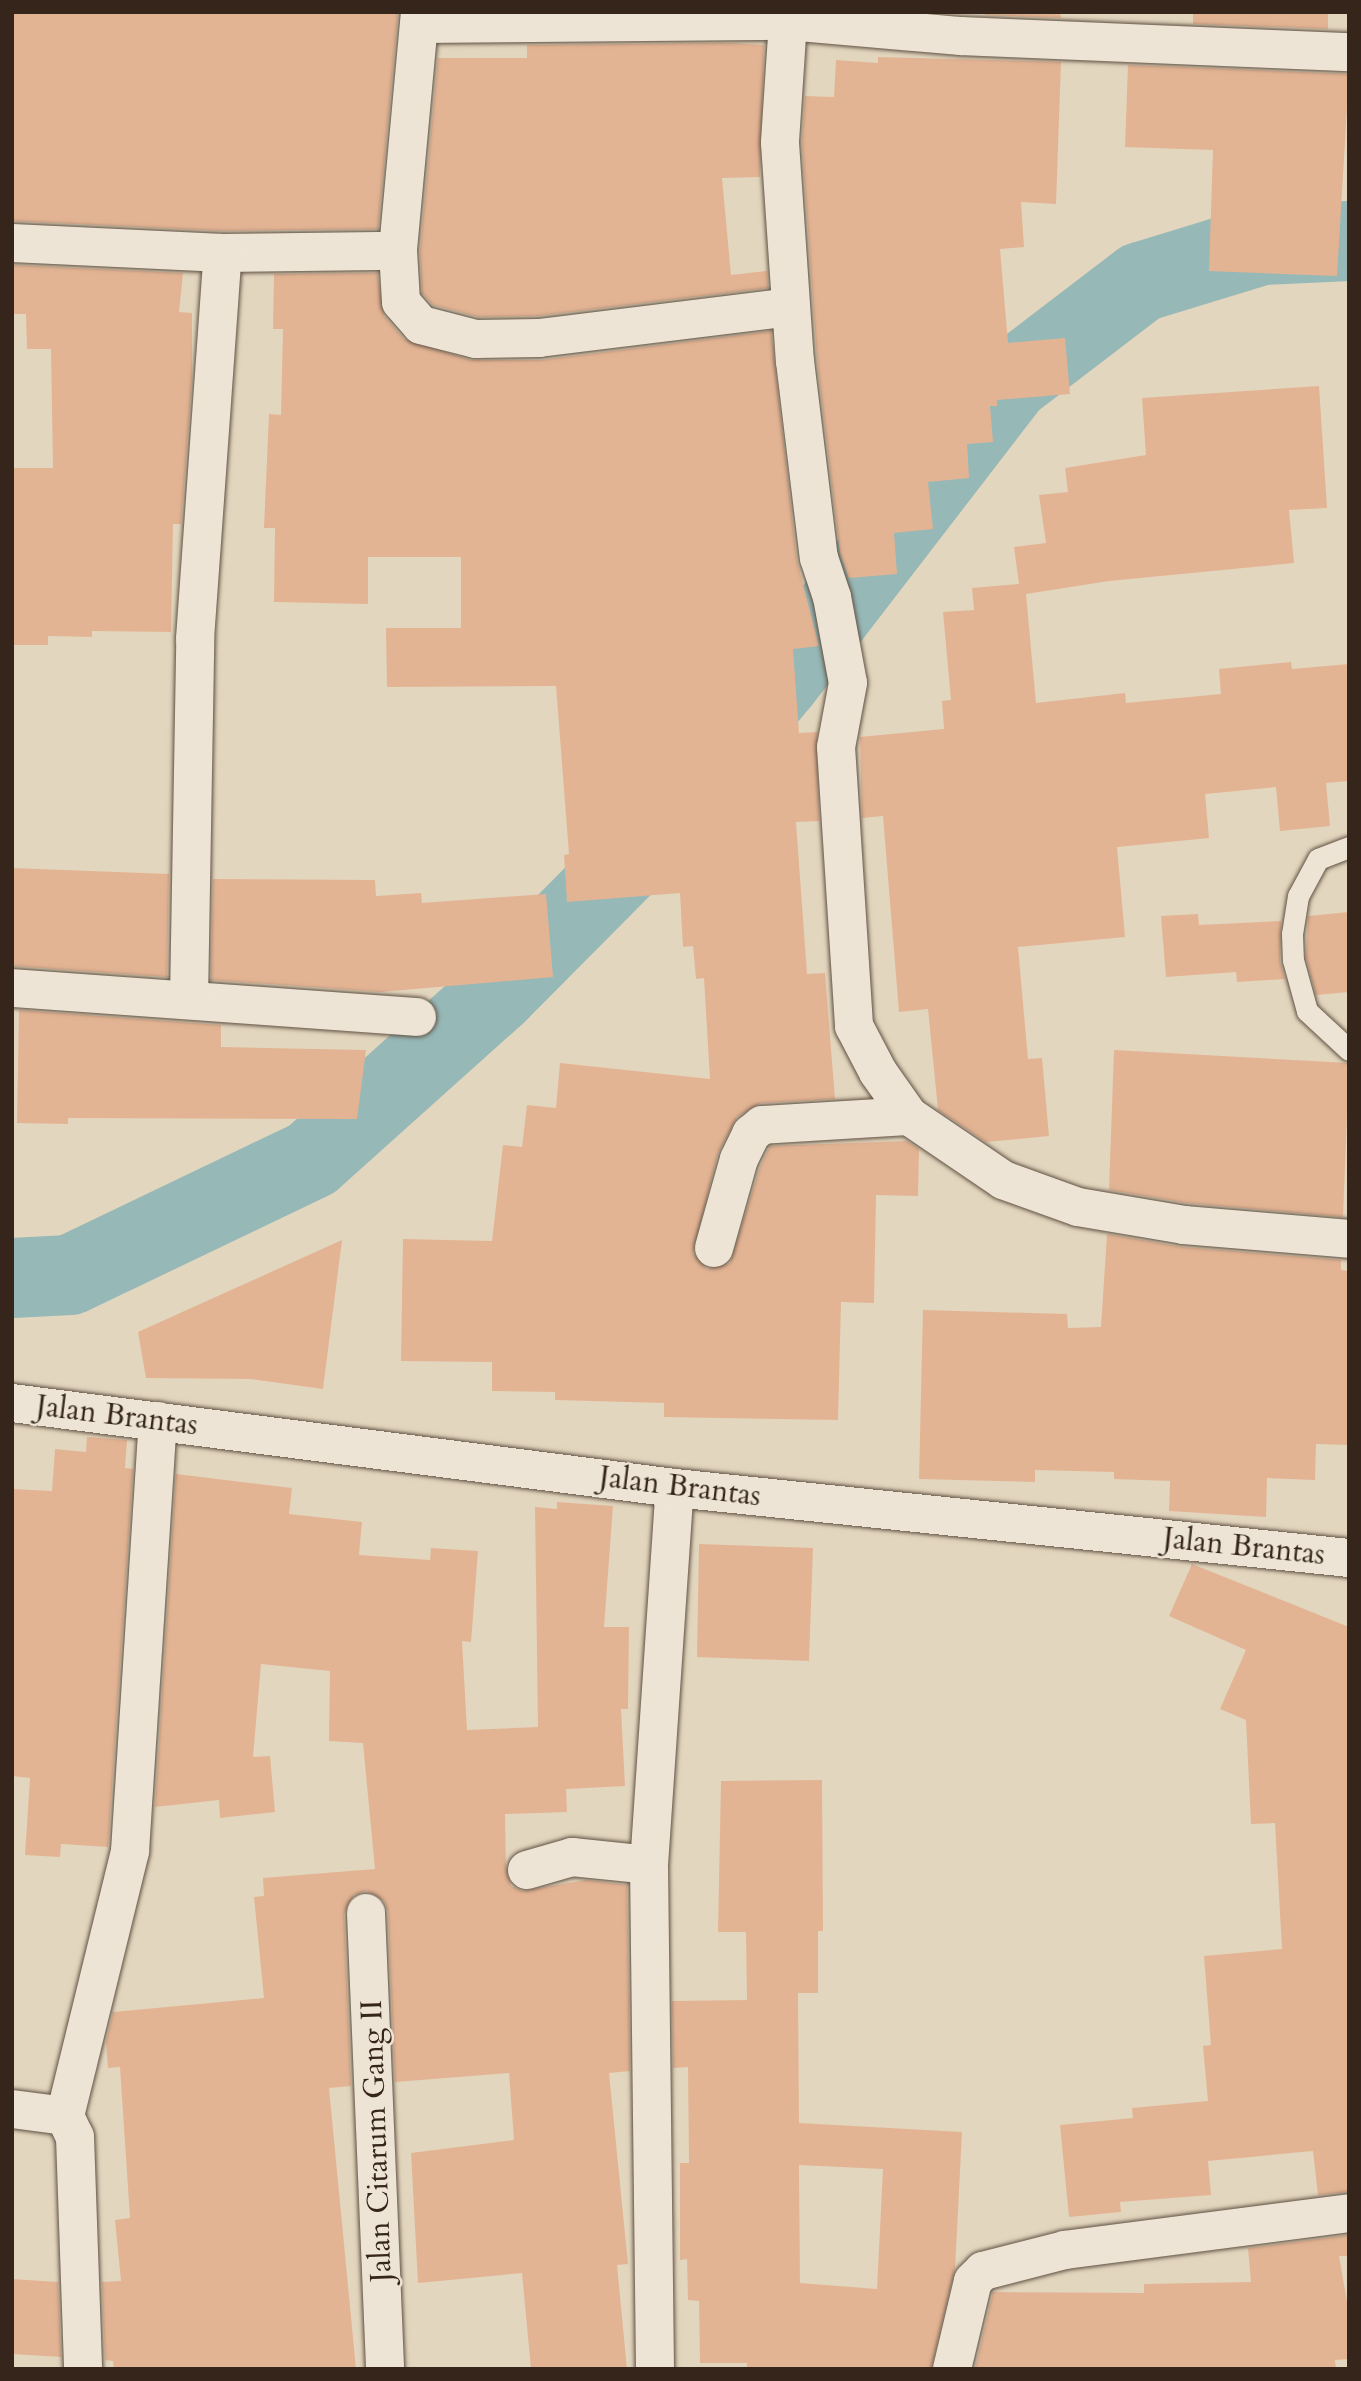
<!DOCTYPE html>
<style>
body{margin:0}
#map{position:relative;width:1361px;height:2381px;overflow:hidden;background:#e3d6be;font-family:Cardo,serif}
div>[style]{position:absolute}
.river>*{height:80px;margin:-40px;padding:0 40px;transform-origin:40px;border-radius:40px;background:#96b8b7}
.building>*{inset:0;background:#e3b494}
.roads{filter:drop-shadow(0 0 2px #605143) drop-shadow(0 0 2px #605143)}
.lane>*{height:21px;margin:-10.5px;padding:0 10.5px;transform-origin:10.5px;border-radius:10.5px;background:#ede4d5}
.street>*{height:38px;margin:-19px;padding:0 19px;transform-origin:19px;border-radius:19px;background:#ede4d5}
.secondary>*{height:38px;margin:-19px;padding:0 19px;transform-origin:19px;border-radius:19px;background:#ede4d5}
span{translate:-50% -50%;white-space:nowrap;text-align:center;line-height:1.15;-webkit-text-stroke:5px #ede4d5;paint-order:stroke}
.street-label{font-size:30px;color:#35251a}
.frame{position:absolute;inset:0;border:14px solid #35251a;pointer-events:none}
</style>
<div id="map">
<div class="river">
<div style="left:12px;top:1278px;width:58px;rotate:-3deg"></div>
<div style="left:70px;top:1275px;width:268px;rotate:-25.6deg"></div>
<div style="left:312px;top:1159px;width:249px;rotate:-41.9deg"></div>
<div style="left:497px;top:993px;width:199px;rotate:-45.2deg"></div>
<div style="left:637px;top:852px;width:223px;rotate:-50.1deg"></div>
<div style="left:780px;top:681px;width:377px;rotate:-52.4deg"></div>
<div style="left:1010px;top:382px;width:165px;rotate:-37.4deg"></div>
<div style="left:1141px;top:282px;width:127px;rotate:-17deg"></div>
<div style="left:1262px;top:245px;width:87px;rotate:-2.6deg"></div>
</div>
<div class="building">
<div style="clip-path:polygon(12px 12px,398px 12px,378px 229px,223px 231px,12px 221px)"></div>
<div style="clip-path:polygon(985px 12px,1060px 12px,1061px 18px,985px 15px)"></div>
<div style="clip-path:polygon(1193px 12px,1328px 12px,1328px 29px,1193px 24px)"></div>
<div style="clip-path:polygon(732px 43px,764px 45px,760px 177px,722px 178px,731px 275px,767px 271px,768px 288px,537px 316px,479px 317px,433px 305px,422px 293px,420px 251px,438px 58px,527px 58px,527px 45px)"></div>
<div style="clip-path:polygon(878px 57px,1061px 62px,1056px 204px,1021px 202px,1024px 247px,1000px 249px,1008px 343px,1065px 338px,1070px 394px,997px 400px,997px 406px,990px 406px,993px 442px,967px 444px,969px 478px,928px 482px,933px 529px,894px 533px,897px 574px,849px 578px,840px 553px,817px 359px,802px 143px,805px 96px,834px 97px,836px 60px,878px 63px)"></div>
<div style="clip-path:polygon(1128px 65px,1349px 74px,1337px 276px,1209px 271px,1213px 150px,1125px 147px)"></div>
<div style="clip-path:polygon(12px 265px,183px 273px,179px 312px,192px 313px,192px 378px,181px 524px,173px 524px,171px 632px,92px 631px,92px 637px,48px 636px,48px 645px,12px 645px,12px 468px,53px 468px,51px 349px,27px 349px,26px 314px,12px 314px)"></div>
<div style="clip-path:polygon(377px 273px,384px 316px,404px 339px,471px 360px,542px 360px,771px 331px,797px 561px,819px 646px,793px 649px,799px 733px,817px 732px,819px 821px,796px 822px,807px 974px,825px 973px,835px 1099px,761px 1103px,737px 1117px,718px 1153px,693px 1253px,707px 1269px,730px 1263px,760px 1167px,770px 1146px,907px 1141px,919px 1149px,918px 1196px,876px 1195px,874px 1303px,841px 1302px,838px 1420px,664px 1417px,664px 1403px,555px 1400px,555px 1392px,492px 1391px,492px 1362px,401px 1361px,403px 1239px,492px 1241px,503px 1145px,522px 1147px,527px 1105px,556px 1108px,560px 1063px,710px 1079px,704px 978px,696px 979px,693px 946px,683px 947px,680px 893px,567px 902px,564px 855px,569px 854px,556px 686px,387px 687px,386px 628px,461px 628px,461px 557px,368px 557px,368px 604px,274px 602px,275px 528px,264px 528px,269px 414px,281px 415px,283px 329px,273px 329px,274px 274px)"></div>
<div style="clip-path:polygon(1319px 386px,1327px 508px,1289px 510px,1294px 563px,1109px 581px,1026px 594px,1036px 703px,1125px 693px,1126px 703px,1221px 694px,1219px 669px,1291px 662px,1292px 669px,1349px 664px,1349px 781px,1326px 783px,1330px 826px,1280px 831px,1276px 787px,1205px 794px,1209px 838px,1117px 847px,1125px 937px,1018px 947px,1028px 1059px,1042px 1058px,1049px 1136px,986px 1142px,938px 1110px,928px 1009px,899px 1012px,883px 816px,862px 818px,860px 737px,944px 729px,942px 701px,951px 700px,943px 612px,974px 610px,972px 588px,1019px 584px,1014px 547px,1046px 543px,1039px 495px,1068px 492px,1065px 468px,1146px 455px,1142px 398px)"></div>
<div style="clip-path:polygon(12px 868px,169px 874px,167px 977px,12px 966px)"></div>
<div style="clip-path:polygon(213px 879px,375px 880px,376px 896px,421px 893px,422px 903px,546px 894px,553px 977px,380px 992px,211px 980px)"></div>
<div style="clip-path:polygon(1349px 912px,1349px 992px,1316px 995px,1306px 958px,1308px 916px)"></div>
<div style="clip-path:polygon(1198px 914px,1199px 925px,1281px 921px,1280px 961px,1285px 979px,1237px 982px,1236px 972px,1166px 977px,1161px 916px)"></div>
<div style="clip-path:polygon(19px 1010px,221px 1025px,221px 1047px,366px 1050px,357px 1119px,68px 1118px,68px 1124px,17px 1123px)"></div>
<div style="clip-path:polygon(1114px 1050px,1349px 1063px,1343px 1217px,1187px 1203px,1109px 1190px)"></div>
<div style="clip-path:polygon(1107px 1234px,1182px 1247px,1341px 1260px,1341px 1270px,1349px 1271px,1349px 1445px,1316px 1444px,1315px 1480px,1267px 1478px,1266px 1517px,1169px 1511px,1170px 1481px,1114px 1479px,1114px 1472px,1035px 1470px,1035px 1482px,919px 1479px,923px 1310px,1067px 1314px,1068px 1328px,1101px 1327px)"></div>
<div style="clip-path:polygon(342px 1240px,323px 1389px,251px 1379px,146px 1378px,138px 1332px)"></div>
<div style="clip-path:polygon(87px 1437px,127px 1440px,125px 1468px,133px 1469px,108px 1847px,61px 1844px,60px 1857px,25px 1855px,30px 1778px,12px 1776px,12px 1489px,52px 1491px,55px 1449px,86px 1452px)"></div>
<div style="clip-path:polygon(176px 1474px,292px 1488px,289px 1514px,362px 1522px,359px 1555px,430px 1560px,431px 1548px,478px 1551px,471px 1642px,462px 1641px,467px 1730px,538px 1727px,535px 1507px,557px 1509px,557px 1502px,613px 1506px,604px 1627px,629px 1627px,628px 1709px,621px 1709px,625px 1786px,566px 1789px,567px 1812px,505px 1814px,506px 1865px,511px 1886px,522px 1891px,586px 1880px,627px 1885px,630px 2071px,609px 2073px,628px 2264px,617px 2265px,627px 2369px,531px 2369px,522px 2273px,418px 2283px,411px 2153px,514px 2140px,509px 2073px,395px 2082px,388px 1912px,384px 1901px,366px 1891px,354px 1895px,344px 1914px,351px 2086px,329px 2088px,356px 2369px,114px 2369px,113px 2361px,105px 2360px,102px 2282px,121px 2281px,115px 2220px,130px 2218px,120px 2067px,108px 2068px,106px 2042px,113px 2012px,264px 1998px,254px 1897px,264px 1896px,263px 1878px,375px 1869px,363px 1743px,329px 1741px,330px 1671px,261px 1664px,253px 1757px,270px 1756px,275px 1812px,220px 1818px,219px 1800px,155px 1807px)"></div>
<div style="clip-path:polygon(699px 1544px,813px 1548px,809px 1661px,697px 1657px)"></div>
<div style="clip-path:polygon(1192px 1564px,1349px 1627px,1349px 2192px,1318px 2195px,1313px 2151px,1208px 2161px,1211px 2195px,1120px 2202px,1121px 2212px,1069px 2217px,1060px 2125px,1133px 2118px,1132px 2108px,1208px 2101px,1203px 2046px,1211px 2045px,1204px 1956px,1282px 1949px,1275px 1823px,1251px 1824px,1246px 1720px,1220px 1709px,1246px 1650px,1169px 1616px)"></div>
<div style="clip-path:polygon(evenodd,822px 1780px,823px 1931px,818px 1931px,818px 1993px,798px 1993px,799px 2123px,962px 2132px,955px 2269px,931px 2369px,747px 2369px,747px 2363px,700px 2363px,699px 2301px,688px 2300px,687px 2259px,680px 2260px,680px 2163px,689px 2163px,688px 2067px,673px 2068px,672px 2001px,747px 2000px,746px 1932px,718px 1932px,721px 1781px,822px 1780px,799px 2165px,883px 2169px,877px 2289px,800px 2283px,799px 2165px)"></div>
<div style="clip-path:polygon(1349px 2235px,1349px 2256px,1339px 2256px,1349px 2313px,1349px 2359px,1335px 2360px,1336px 2369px,975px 2369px,993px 2292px,1144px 2293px,1144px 2284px,1251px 2282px,1248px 2248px)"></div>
<div style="clip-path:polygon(12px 2279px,58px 2282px,61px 2357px,12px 2354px)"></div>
</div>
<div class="roads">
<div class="lane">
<div style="left:1349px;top:847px;width:33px;rotate:159deg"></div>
<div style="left:1318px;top:859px;width:42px;rotate:118.4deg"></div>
<div style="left:1298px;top:896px;width:38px;rotate:99deg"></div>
<div style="left:1292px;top:934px;width:26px;rotate:88deg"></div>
<div style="left:1293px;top:960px;width:53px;rotate:74.6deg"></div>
<div style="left:1307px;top:1011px;width:57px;rotate:42.9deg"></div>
</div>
<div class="street">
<div style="left:420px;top:12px;width:240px;rotate:95.3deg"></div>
<div style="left:398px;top:251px;width:51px;rotate:86.6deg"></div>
<div style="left:401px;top:302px;width:30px;rotate:49deg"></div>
<div style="left:421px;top:325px;width:57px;rotate:14.3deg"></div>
<div style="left:476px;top:339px;width:63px;rotate:-0.9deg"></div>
<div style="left:539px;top:338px;width:253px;rotate:-7deg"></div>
<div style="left:788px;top:21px;width:122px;rotate:93.8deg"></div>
<div style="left:780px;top:143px;width:219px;rotate:86.1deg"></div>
<div style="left:795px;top:361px;width:198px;rotate:83.1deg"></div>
<div style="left:819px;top:558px;width:41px;rotate:71.6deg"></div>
<div style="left:832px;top:597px;width:87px;rotate:79.5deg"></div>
<div style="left:848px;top:683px;width:65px;rotate:100.6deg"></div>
<div style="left:836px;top:747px;width:280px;rotate:86.3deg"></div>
<div style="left:854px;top:1026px;width:52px;rotate:62.4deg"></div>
<div style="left:878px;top:1072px;width:54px;rotate:54.8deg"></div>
<div style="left:909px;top:1116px;width:114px;rotate:34.2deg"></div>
<div style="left:1003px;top:1180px;width:80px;rotate:19.8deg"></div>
<div style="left:1078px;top:1207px;width:108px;rotate:9.6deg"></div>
<div style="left:1184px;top:1225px;width:166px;rotate:4.8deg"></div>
<div style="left:420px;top:24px;width:368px;rotate:-0.5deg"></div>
<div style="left:788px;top:21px;width:174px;rotate:5deg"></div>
<div style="left:961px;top:36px;width:388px;rotate:2.4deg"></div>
<div style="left:12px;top:243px;width:211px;rotate:2.7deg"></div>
<div style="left:223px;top:253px;width:175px;rotate:-0.7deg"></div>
<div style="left:12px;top:988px;width:406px;rotate:4.1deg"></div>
<div style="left:189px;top:1000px;width:361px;rotate:-89deg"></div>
<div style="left:195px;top:639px;width:387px;rotate:-85.9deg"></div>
<div style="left:714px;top:1248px;width:92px;rotate:-74.3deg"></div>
<div style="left:739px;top:1159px;width:28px;rotate:-64deg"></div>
<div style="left:751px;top:1134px;width:14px;rotate:-39deg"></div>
<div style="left:762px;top:1125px;width:147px;rotate:-3.5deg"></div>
<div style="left:527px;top:1870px;width:47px;rotate:-16.1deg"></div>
<div style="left:572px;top:1857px;width:77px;rotate:5.9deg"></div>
<div style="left:366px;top:1913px;width:456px;rotate:87.6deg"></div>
<div style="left:12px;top:2109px;width:53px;rotate:7.5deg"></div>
<div style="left:65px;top:2116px;width:23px;rotate:65deg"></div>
<div style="left:75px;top:2137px;width:232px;rotate:88deg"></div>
<div style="left:65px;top:2116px;width:273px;rotate:-76.2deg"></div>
<div style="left:130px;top:1851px;width:431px;rotate:-86.3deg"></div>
<div style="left:655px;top:2369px;width:504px;rotate:-90.68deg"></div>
<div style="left:649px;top:1865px;width:378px;rotate:-86.1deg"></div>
<div style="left:952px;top:2369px;width:90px;rotate:-76.6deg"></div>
<div style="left:973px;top:2281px;width:14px;rotate:-45deg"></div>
<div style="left:983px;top:2271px;width:85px;rotate:-14.4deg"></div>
<div style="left:1065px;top:2250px;width:286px;rotate:-7.4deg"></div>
</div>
<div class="secondary">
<div style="left:12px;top:1403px;width:668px;rotate:7.31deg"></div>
<div style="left:675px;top:1488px;width:678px;rotate:5.93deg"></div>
</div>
</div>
<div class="street-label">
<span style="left:117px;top:1416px;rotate:7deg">Jalan Brantas</span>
<span style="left:680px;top:1487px;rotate:7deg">Jalan Brantas</span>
<span style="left:1244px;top:1547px;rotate:6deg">Jalan Brantas</span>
<span style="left:377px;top:2141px;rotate:-92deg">Jalan Citarum Gang II</span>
</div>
<div class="frame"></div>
</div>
